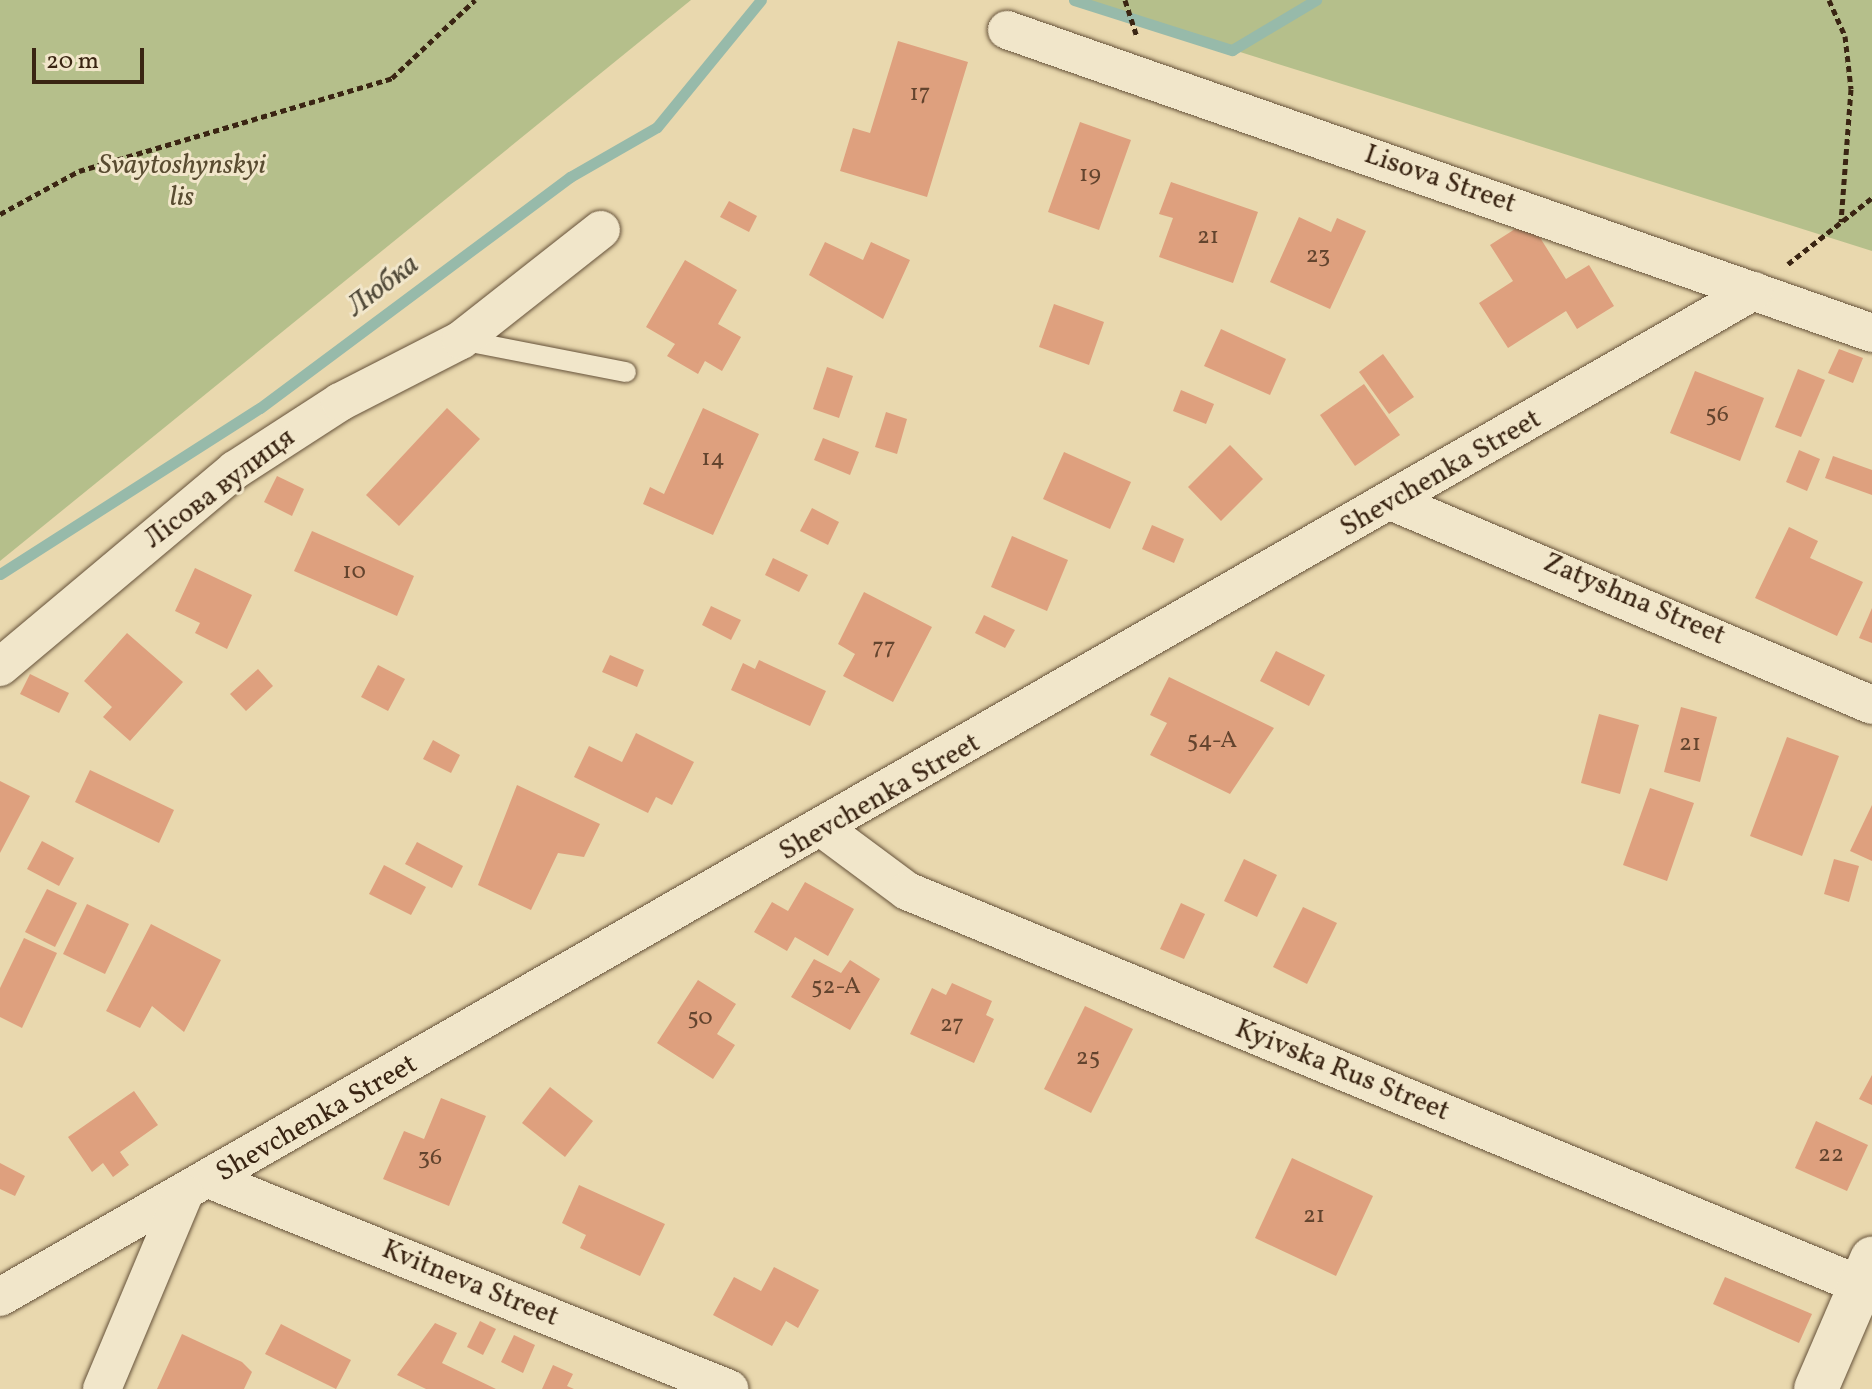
<!DOCTYPE html>
<meta charset="utf-8">
<style>
body{margin:0}
#map{position:relative;width:1872px;height:1389px;overflow:hidden;background:#e9d8ae;font-family:Vollkorn,serif}
div>[style]{position:absolute}
.green>*{inset:0;background:#b5bf8b}
.stream>*{height:11px;margin:-5.5px;padding:0 5.5px;transform-origin:5.5px;border-radius:5.5px;background:#97baaa}
.building>*{inset:0;background:#dea07e}
.path>*{height:5px;margin-top:-2.5px;transform-origin:0;background:repeating-linear-gradient(90deg,#3a2513 0 6px,transparent 0 10px)}
.roads{filter:drop-shadow(0 0 2px #66523a) drop-shadow(0 0 2px #66523a)}
.service>*{height:20px;margin:-10px;padding:0 10px;transform-origin:10px;border-radius:10px;background:#f1e6ca}
.minor>*{height:38px;margin:-19px;padding:0 19px;transform-origin:19px;border-radius:19px;background:#f1e6ca}
.tertiary>*{height:44px;margin:-22px;padding:0 22px;transform-origin:22px;border-radius:22px;background:#f1e6ca}
span{translate:-50% -50%;white-space:nowrap;text-align:center;line-height:1.15;-webkit-text-stroke:6px #f1e6ca;paint-order:stroke}
.number-label{font-size:24px;color:#63442e}
.number-label span{-webkit-text-stroke-width:0}
.park-label{font-size:28px;color:#594c31;font-style:italic}
.street-label{font-size:28px;color:#3a2513}
.water-label{font-size:30px;color:#514a39;font-style:italic}
.scale{position:absolute;left:32px;top:48px;width:112px;height:36px;box-sizing:border-box;border:4px solid #3a2513;border-top:0;padding-left:10px;font-size:24px;line-height:28px;white-space:nowrap;color:#3a2513;-webkit-text-stroke:6px #f1e6ca;paint-order:stroke}
</style>
<div id="map">
<div class="green">
<div style="clip-path:polygon(0 0,691px 0,0 561px)"></div>
<div style="clip-path:polygon(1074px 0,1872px 0,1872px 251px,1422px 109px)"></div>
</div>
<div class="stream">
<div style="left:1074px;top:0;width:166px;rotate:17.6deg"></div>
<div style="left:1232px;top:50px;width:98px;rotate:-30.8deg"></div>
<div style="left:0;top:574px;width:308px;rotate:-32.6deg"></div>
<div style="left:260px;top:408px;width:387px;rotate:-36.7deg"></div>
<div style="left:570px;top:177px;width:100px;rotate:-29.9deg"></div>
<div style="left:657px;top:127px;width:164px;rotate:-50.7deg"></div>
</div>
<div class="building">
<div style="clip-path:polygon(898px 41px,968px 62px,927px 197px,840px 171px,853px 128px,870px 133px)"></div>
<div style="clip-path:polygon(1080px 122px,1131px 140px,1099px 230px,1048px 212px)"></div>
<div style="clip-path:polygon(1171px 182px,1258px 212px,1233px 283px,1159px 257px,1173px 218px,1159px 214px)"></div>
<div style="clip-path:polygon(729px 201px,757px 216px,749px 232px,720px 217px)"></div>
<div style="clip-path:polygon(1299px 217px,1331px 232px,1337px 218px,1366px 231px,1330px 309px,1270px 282px)"></div>
<div style="clip-path:polygon(1529px 220px,1566px 279px,1589px 265px,1614px 306px,1577px 329px,1566px 311px,1508px 348px,1479px 303px,1513px 281px,1490px 245px)"></div>
<div style="clip-path:polygon(825px 242px,863px 260px,871px 242px,910px 260px,883px 319px,809px 275px)"></div>
<div style="clip-path:polygon(685px 260px,737px 290px,718px 324px,741px 337px,722px 371px,705px 361px,698px 374px,667px 356px,675px 344px,646px 327px)"></div>
<div style="clip-path:polygon(1054px 304px,1104px 322px,1089px 365px,1039px 347px)"></div>
<div style="clip-path:polygon(1221px 329px,1286px 359px,1270px 395px,1204px 366px)"></div>
<div style="clip-path:polygon(1839px 349px,1863px 358px,1853px 383px,1828px 373px)"></div>
<div style="clip-path:polygon(1383px 354px,1414px 397px,1389px 414px,1359px 372px)"></div>
<div style="clip-path:polygon(827px 367px,853px 376px,839px 418px,813px 409px)"></div>
<div style="clip-path:polygon(1798px 369px,1825px 380px,1801px 437px,1775px 427px)"></div>
<div style="clip-path:polygon(1695px 371px,1764px 398px,1740px 461px,1670px 433px)"></div>
<div style="clip-path:polygon(1364px 384px,1400px 435px,1355px 466px,1320px 415px)"></div>
<div style="clip-path:polygon(1181px 390px,1214px 404px,1206px 424px,1173px 411px)"></div>
<div style="clip-path:polygon(447px 408px,480px 439px,399px 526px,366px 495px)"></div>
<div style="clip-path:polygon(703px 408px,759px 434px,713px 535px,643px 504px,650px 487px,664px 494px)"></div>
<div style="clip-path:polygon(886px 412px,907px 419px,897px 454px,875px 447px)"></div>
<div style="clip-path:polygon(823px 438px,859px 452px,850px 475px,814px 460px)"></div>
<div style="clip-path:polygon(1230px 445px,1263px 479px,1221px 521px,1188px 487px)"></div>
<div style="clip-path:polygon(1799px 450px,1820px 459px,1807px 491px,1786px 482px)"></div>
<div style="clip-path:polygon(1064px 452px,1131px 482px,1110px 529px,1043px 499px)"></div>
<div style="clip-path:polygon(1833px 456px,1872px 470px,1872px 495px,1825px 478px)"></div>
<div style="clip-path:polygon(277px 476px,304px 489px,292px 516px,264px 502px)"></div>
<div style="clip-path:polygon(812px 508px,839px 522px,828px 545px,800px 531px)"></div>
<div style="clip-path:polygon(1152px 525px,1184px 539px,1174px 563px,1142px 549px)"></div>
<div style="clip-path:polygon(1789px 527px,1818px 541px,1810px 558px,1863px 582px,1837px 636px,1755px 598px)"></div>
<div style="clip-path:polygon(312px 531px,414px 576px,397px 616px,294px 571px)"></div>
<div style="clip-path:polygon(1012px 536px,1068px 560px,1047px 611px,991px 587px)"></div>
<div style="clip-path:polygon(773px 558px,808px 575px,799px 592px,765px 575px)"></div>
<div style="clip-path:polygon(195px 568px,252px 595px,227px 649px,195px 633px,200px 623px,175px 611px)"></div>
<div style="clip-path:polygon(864px 592px,932px 627px,893px 702px,843px 676px,855px 654px,838px 644px)"></div>
<div style="clip-path:polygon(711px 606px,741px 620px,731px 640px,702px 625px)"></div>
<div style="clip-path:polygon(1872px 608px,1872px 643px,1859px 638px)"></div>
<div style="clip-path:polygon(984px 615px,1015px 630px,1005px 648px,975px 633px)"></div>
<div style="clip-path:polygon(127px 633px,183px 682px,130px 741px,103px 717px,112px 707px,84px 681px)"></div>
<div style="clip-path:polygon(1276px 651px,1325px 675px,1309px 706px,1260px 681px)"></div>
<div style="clip-path:polygon(610px 655px,644px 670px,637px 687px,602px 672px)"></div>
<div style="clip-path:polygon(759px 660px,826px 691px,810px 726px,731px 690px,743px 663px,755px 669px)"></div>
<div style="clip-path:polygon(378px 665px,405px 679px,388px 711px,361px 697px)"></div>
<div style="clip-path:polygon(258px 669px,273px 686px,246px 711px,230px 694px)"></div>
<div style="clip-path:polygon(30px 674px,69px 693px,59px 713px,20px 694px)"></div>
<div style="clip-path:polygon(1169px 677px,1274px 728px,1230px 794px,1150px 755px,1167px 723px,1150px 715px)"></div>
<div style="clip-path:polygon(1681px 707px,1717px 717px,1700px 782px,1664px 772px)"></div>
<div style="clip-path:polygon(1599px 714px,1639px 725px,1620px 794px,1581px 783px)"></div>
<div style="clip-path:polygon(636px 733px,694px 762px,672px 805px,656px 797px,648px 813px,574px 777px,589px 746px,622px 762px)"></div>
<div style="clip-path:polygon(1787px 737px,1839px 756px,1802px 856px,1750px 836px)"></div>
<div style="clip-path:polygon(433px 740px,460px 755px,451px 773px,423px 759px)"></div>
<div style="clip-path:polygon(90px 770px,174px 810px,159px 843px,75px 802px)"></div>
<div style="clip-path:polygon(0 781px,30px 796px,0 853px)"></div>
<div style="clip-path:polygon(517px 785px,600px 824px,584px 857px,558px 853px,531px 910px,478px 885px)"></div>
<div style="clip-path:polygon(1650px 788px,1694px 803px,1667px 881px,1623px 865px)"></div>
<div style="clip-path:polygon(1872px 805px,1872px 861px,1850px 851px)"></div>
<div style="clip-path:polygon(42px 841px,74px 858px,59px 886px,27px 869px)"></div>
<div style="clip-path:polygon(417px 842px,463px 866px,452px 888px,405px 864px)"></div>
<div style="clip-path:polygon(1244px 859px,1277px 875px,1257px 917px,1224px 901px)"></div>
<div style="clip-path:polygon(1834px 859px,1859px 866px,1849px 902px,1824px 894px)"></div>
<div style="clip-path:polygon(384px 865px,426px 887px,411px 915px,369px 894px)"></div>
<div style="clip-path:polygon(805px 882px,854px 909px,828px 956px,795px 937px,787px 951px,754px 932px,772px 902px,788px 911px)"></div>
<div style="clip-path:polygon(47px 889px,77px 903px,55px 947px,25px 932px)"></div>
<div style="clip-path:polygon(1181px 903px,1205px 914px,1184px 959px,1160px 949px)"></div>
<div style="clip-path:polygon(87px 904px,129px 924px,105px 974px,63px 954px)"></div>
<div style="clip-path:polygon(1303px 907px,1337px 923px,1307px 984px,1273px 967px)"></div>
<div style="clip-path:polygon(151px 924px,221px 960px,184px 1032px,152px 1006px,140px 1028px,106px 1011px)"></div>
<div style="clip-path:polygon(24px 938px,57px 953px,22px 1028px,0 1017px,0 988px)"></div>
<div style="clip-path:polygon(814px 959px,841px 973px,850px 960px,880px 979px,850px 1030px,791px 997px)"></div>
<div style="clip-path:polygon(698px 980px,736px 1004px,717px 1034px,735px 1045px,713px 1079px,657px 1043px)"></div>
<div style="clip-path:polygon(952px 983px,992px 1001px,986px 1015px,994px 1019px,974px 1063px,910px 1034px,932px 988px,946px 995px)"></div>
<div style="clip-path:polygon(1085px 1006px,1133px 1029px,1091px 1113px,1044px 1089px)"></div>
<div style="clip-path:polygon(1872px 1075px,1872px 1105px,1859px 1099px)"></div>
<div style="clip-path:polygon(550px 1087px,593px 1121px,565px 1157px,522px 1123px)"></div>
<div style="clip-path:polygon(134px 1091px,158px 1125px,120px 1152px,129px 1165px,113px 1177px,103px 1163px,92px 1172px,68px 1137px)"></div>
<div style="clip-path:polygon(441px 1098px,486px 1116px,449px 1206px,383px 1179px,404px 1131px,424px 1139px)"></div>
<div style="clip-path:polygon(1816px 1121px,1868px 1145px,1847px 1191px,1795px 1168px)"></div>
<div style="clip-path:polygon(1292px 1158px,1373px 1196px,1336px 1276px,1255px 1238px)"></div>
<div style="clip-path:polygon(0 1163px,25px 1176px,15px 1196px,0 1189px)"></div>
<div style="clip-path:polygon(579px 1185px,665px 1224px,640px 1276px,580px 1248px,586px 1235px,562px 1223px)"></div>
<div style="clip-path:polygon(774px 1267px,819px 1290px,798px 1328px,786px 1321px,772px 1346px,713px 1315px,734px 1277px,761px 1291px)"></div>
<div style="clip-path:polygon(1725px 1277px,1812px 1314px,1799px 1343px,1713px 1304px)"></div>
<div style="clip-path:polygon(480px 1321px,496px 1329px,483px 1355px,467px 1347px)"></div>
<div style="clip-path:polygon(435px 1323px,457px 1333px,442px 1363px,496px 1389px,426px 1389px,397px 1375px)"></div>
<div style="clip-path:polygon(281px 1324px,351px 1360px,336px 1389px,265px 1354px)"></div>
<div style="clip-path:polygon(182px 1334px,242px 1362px,252px 1372px,244px 1389px,157px 1389px)"></div>
<div style="clip-path:polygon(514px 1335px,535px 1345px,523px 1373px,501px 1362px)"></div>
<div style="clip-path:polygon(553px 1365px,573px 1374px,567px 1386px,574px 1389px,542px 1389px)"></div>
</div>
<div class="path">
<div style="left:1125px;top:0;width:38px;rotate:72deg"></div>
<div style="left:1829px;top:0;width:39px;rotate:66deg"></div>
<div style="left:1845px;top:36px;width:53px;rotate:83.5deg"></div>
<div style="left:1851px;top:89px;width:133px;rotate:94.3deg"></div>
<div style="left:0;top:214px;width:90px;rotate:-28.6deg"></div>
<div style="left:79px;top:171px;width:327px;rotate:-16.5deg"></div>
<div style="left:392px;top:78px;width:114px;rotate:-43.2deg"></div>
<div style="left:1788px;top:264px;width:107px;rotate:-38.2deg"></div>
</div>
<div class="roads">
<div class="service">
<div style="left:461px;top:340px;width:168px;rotate:11deg"></div>
</div>
<div class="minor">
<div style="left:1007px;top:30px;width:917px;rotate:19.3deg"></div>
<div style="left:1393px;top:502px;width:520px;rotate:22.97deg"></div>
<div style="left:0;top:667px;width:307px;rotate:-40deg"></div>
<div style="left:235px;top:470px;width:125px;rotate:-32.9deg"></div>
<div style="left:340px;top:402px;width:136px;rotate:-27.1deg"></div>
<div style="left:461px;top:340px;width:178px;rotate:-38.2deg"></div>
<div style="left:825px;top:830px;width:102px;rotate:36.6deg"></div>
<div style="left:907px;top:891px;width:1044px;rotate:22.46deg"></div>
<div style="left:211px;top:1180px;width:559px;rotate:21.97deg"></div>
<div style="left:0;top:1297px;width:2022px;rotate:-29.84deg"></div>
<div style="left:102px;top:1389px;width:212px;rotate:-67.2deg"></div>
</div>
<div class="tertiary">
<div style="left:1816px;top:1389px;width:142px;rotate:-66.7deg"></div>
</div>
</div>
<div class="number-label">
<span style="left:920px;top:95px">17</span>
<span style="left:1090px;top:176px">19</span>
<span style="left:1208px;top:238px">21</span>
<span style="left:1318px;top:257px">23</span>
<span style="left:1717px;top:416px">56</span>
<span style="left:713px;top:460px">14</span>
<span style="left:354px;top:573px">10</span>
<span style="left:884px;top:649px">77</span>
<span style="left:1212px;top:742px">54-А</span>
<span style="left:1690px;top:745px">21</span>
<span style="left:836px;top:988px">52-А</span>
<span style="left:700px;top:1019px">50</span>
<span style="left:952px;top:1026px">27</span>
<span style="left:1088px;top:1059px">25</span>
<span style="left:1831px;top:1156px">22</span>
<span style="left:430px;top:1159px">36</span>
<span style="left:1314px;top:1217px">21</span>
</div>
<div class="park-label">
<span style="left:182px;top:182px">Svaytoshynskyi<br>lis</span>
</div>
<div class="street-label">
<span style="left:1440px;top:180px;rotate:19deg">Lisova Street</span>
<span style="left:1441px;top:474px;rotate:-30deg">Shevchenka Street</span>
<span style="left:220px;top:489px;rotate:-37deg">Лісова вулиця</span>
<span style="left:1634px;top:600px;rotate:23deg">Zatyshna Street</span>
<span style="left:880px;top:798px;rotate:-30deg">Shevchenka Street</span>
<span style="left:1342px;top:1071px;rotate:22deg">Kyivska Rus Street</span>
<span style="left:317px;top:1119px;rotate:-30deg">Shevchenka Street</span>
<span style="left:470px;top:1284px;rotate:22deg">Kvitneva Street</span>
</div>
<div class="water-label">
<span style="left:383px;top:286px;rotate:-37deg">Любка</span>
</div>
<div class="scale">20 m</div>
</div>
